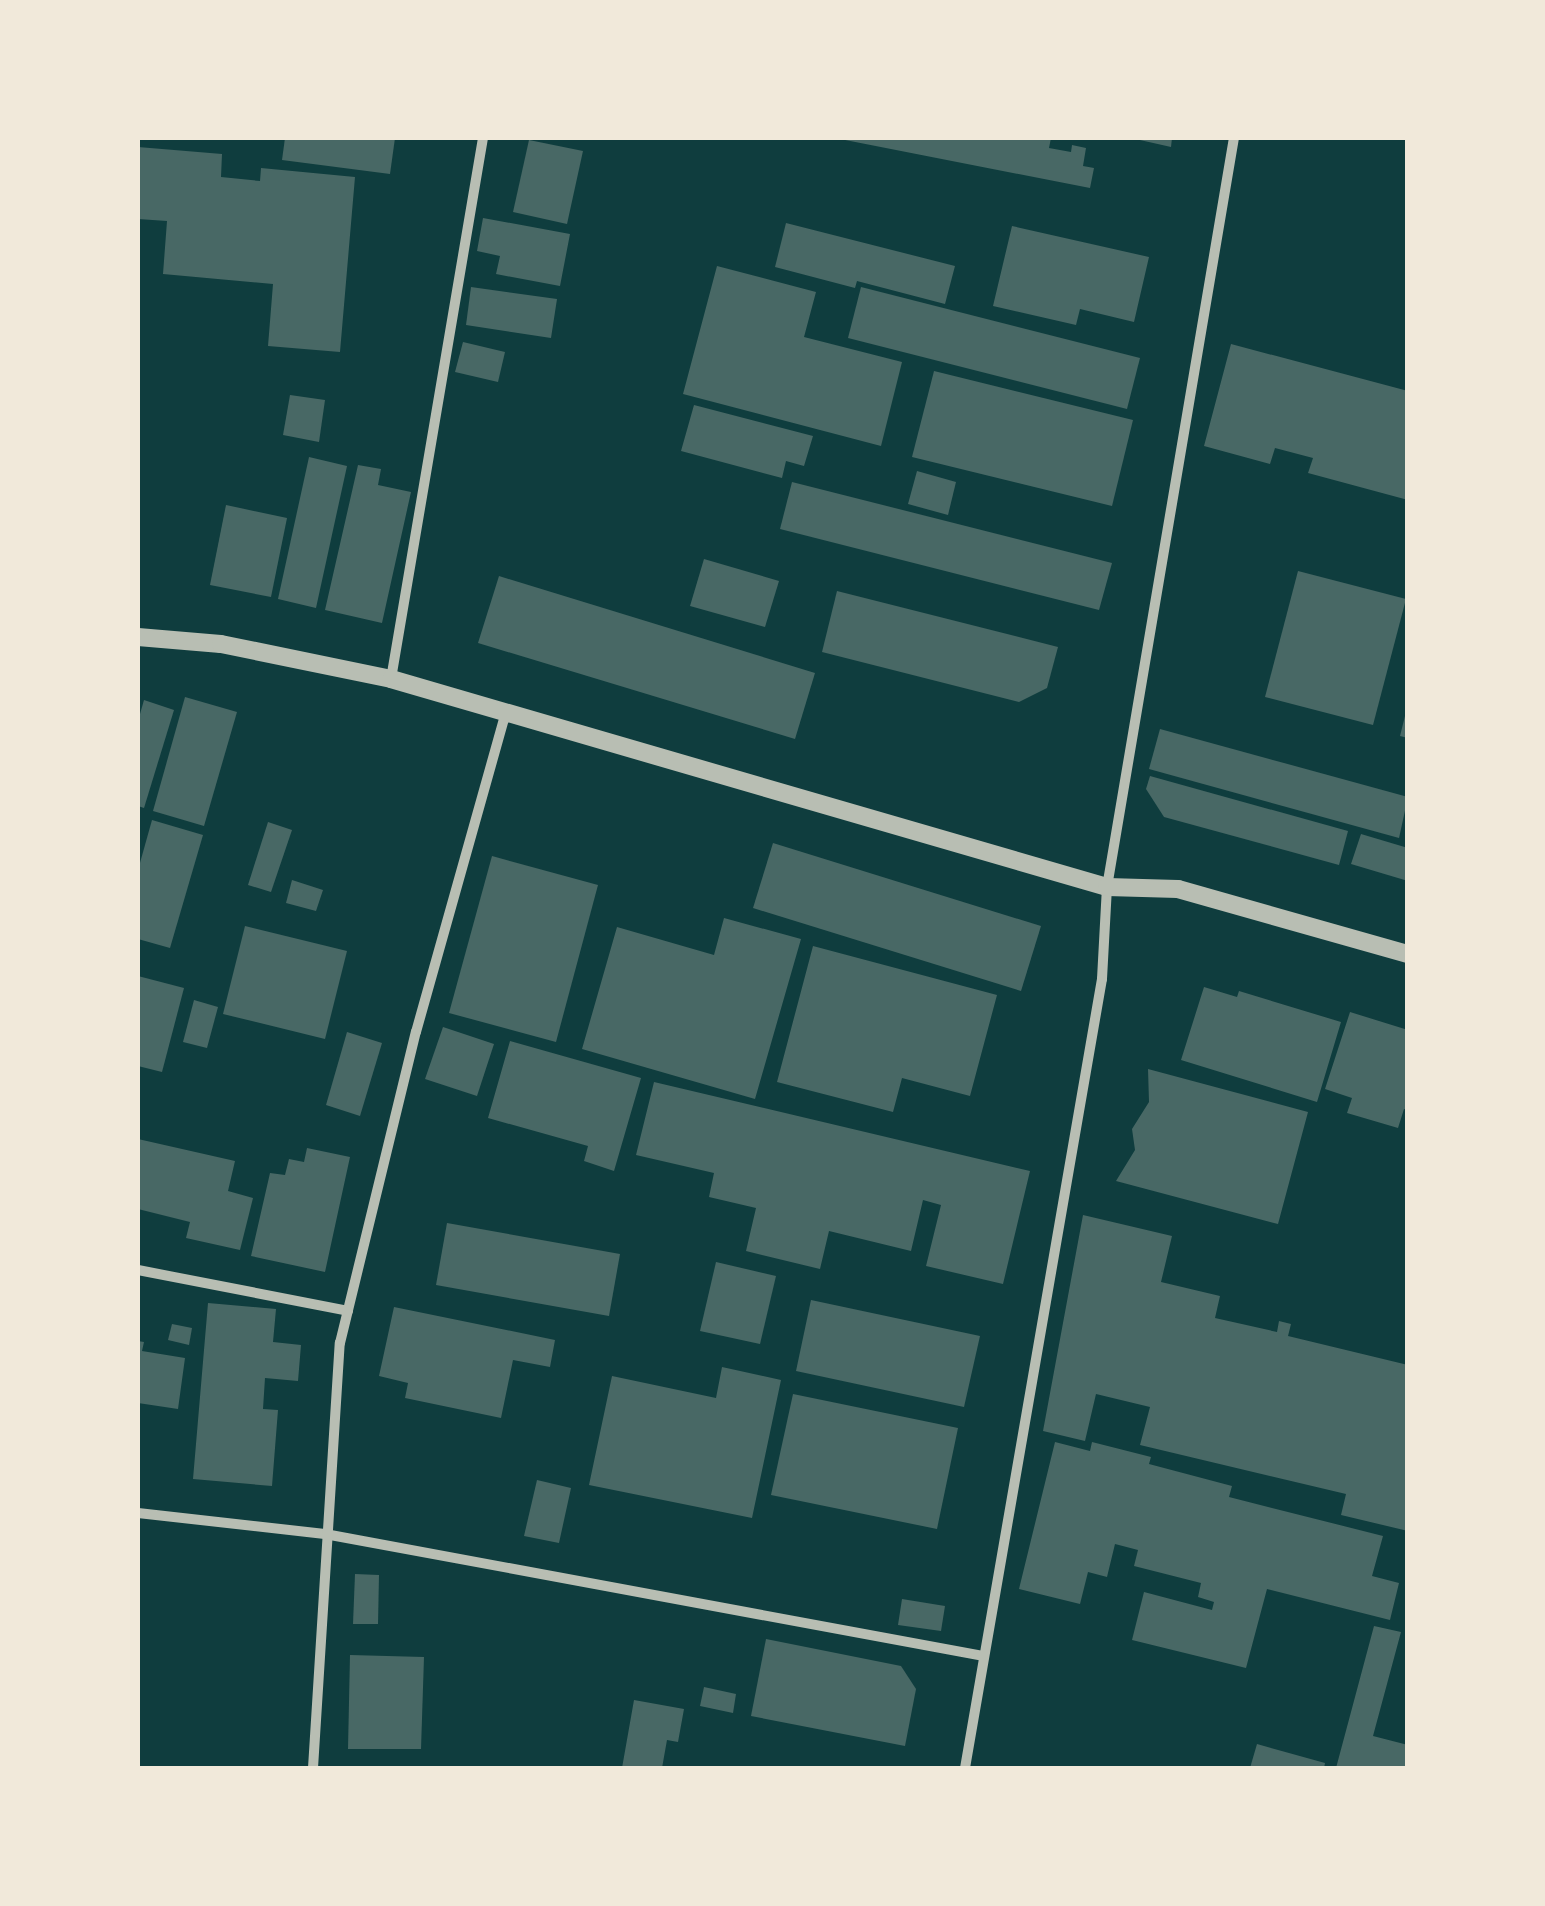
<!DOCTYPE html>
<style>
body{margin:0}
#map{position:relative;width:1545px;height:1906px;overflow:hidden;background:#0f3d3e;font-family:Poppins,sans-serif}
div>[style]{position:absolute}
.building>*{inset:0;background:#486865}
.minor>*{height:10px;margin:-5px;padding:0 5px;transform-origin:5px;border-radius:5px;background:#b8beb3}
.tertiary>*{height:18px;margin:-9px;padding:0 9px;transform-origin:9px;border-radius:9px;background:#b8beb3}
span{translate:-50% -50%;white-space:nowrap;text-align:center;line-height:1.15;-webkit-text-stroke:8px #f1e9da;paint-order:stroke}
.frame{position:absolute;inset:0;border:140px solid #f1e9da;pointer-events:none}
</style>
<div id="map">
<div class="building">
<div style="clip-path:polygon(285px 138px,395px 138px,390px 174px,282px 160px)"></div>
<div style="clip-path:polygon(835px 138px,1051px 138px,1049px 148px,1071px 152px,1072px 145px,1086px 148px,1083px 166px,1094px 168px,1090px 188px)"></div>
<div style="clip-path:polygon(1131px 138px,1172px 138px,1171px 147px)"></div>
<div style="clip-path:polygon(529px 140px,583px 151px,567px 224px,513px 212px)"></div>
<div style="clip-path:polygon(138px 147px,222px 154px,221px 177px,260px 181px,261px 168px,355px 177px,340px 352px,268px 346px,273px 284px,163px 274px,167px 221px,138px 219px)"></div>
<div style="clip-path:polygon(483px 218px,570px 234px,560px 286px,496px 274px,500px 256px,477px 251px)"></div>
<div style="clip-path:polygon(786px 223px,955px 266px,945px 304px,857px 281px,855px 288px,775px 267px)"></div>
<div style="clip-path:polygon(1012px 226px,1149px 257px,1134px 322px,1080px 309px,1076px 325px,993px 306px)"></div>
<div style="clip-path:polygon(717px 266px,816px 292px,804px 337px,902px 362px,881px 446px,683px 394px)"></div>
<div style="clip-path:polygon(471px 287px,557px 299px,551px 338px,466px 325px)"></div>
<div style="clip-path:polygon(861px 287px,1140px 358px,1127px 409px,848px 338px)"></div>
<div style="clip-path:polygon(463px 342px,505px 352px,498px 382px,455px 372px)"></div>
<div style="clip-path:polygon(1231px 344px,1408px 391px,1408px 500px,1308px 473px,1313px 458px,1275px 448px,1270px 464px,1204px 446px)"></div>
<div style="clip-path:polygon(934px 371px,1133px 420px,1112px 506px,912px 457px)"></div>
<div style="clip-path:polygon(290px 395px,325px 400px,319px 442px,283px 435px)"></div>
<div style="clip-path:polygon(694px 405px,813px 436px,804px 466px,786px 461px,782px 478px,681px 451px)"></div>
<div style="clip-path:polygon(309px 457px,347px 466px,316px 608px,278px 599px)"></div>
<div style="clip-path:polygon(358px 465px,381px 469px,378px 485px,411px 492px,382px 623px,325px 610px)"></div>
<div style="clip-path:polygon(917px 471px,956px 482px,948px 515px,908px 504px)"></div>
<div style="clip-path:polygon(792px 482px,1112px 563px,1099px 610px,780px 529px)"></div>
<div style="clip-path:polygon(226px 505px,287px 518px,271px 597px,210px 585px)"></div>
<div style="clip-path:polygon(704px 559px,779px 581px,765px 627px,690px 606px)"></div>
<div style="clip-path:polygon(1298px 571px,1406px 599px,1373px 725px,1265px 697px)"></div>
<div style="clip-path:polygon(499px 576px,815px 673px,795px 739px,478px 643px)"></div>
<div style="clip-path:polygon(837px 591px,1058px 647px,1047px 688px,1019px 702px,822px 652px)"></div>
<div style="clip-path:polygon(185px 697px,237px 712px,204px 826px,153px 811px)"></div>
<div style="clip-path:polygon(144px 700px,174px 710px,144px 808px,138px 806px,138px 721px)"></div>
<div style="clip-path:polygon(1406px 712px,1408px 712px,1408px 738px,1400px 736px)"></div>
<div style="clip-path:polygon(1160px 729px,1408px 797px,1399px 838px,1149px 769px)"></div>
<div style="clip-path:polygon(1150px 776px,1348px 831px,1339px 865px,1164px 817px,1146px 789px)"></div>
<div style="clip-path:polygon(152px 820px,203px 835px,170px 948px,138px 939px,138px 870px)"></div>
<div style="clip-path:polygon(268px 822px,292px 830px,271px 892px,248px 885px)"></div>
<div style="clip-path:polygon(1361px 834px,1408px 848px,1408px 881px,1351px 864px)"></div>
<div style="clip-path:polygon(773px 843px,1041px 926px,1021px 991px,753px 908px)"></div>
<div style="clip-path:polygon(492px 856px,598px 885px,556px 1042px,449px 1013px)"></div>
<div style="clip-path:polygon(292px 880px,323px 890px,316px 911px,286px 903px)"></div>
<div style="clip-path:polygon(724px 918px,801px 939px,755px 1099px,582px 1049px,617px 927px,714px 955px)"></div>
<div style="clip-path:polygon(245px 926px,347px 951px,325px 1039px,223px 1014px)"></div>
<div style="clip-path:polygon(813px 946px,997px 995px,970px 1096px,902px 1078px,893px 1112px,777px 1082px)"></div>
<div style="clip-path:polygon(138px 976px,184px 988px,162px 1072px,138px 1066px)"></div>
<div style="clip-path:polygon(1204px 987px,1237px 997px,1239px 991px,1341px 1022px,1317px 1102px,1181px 1060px)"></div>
<div style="clip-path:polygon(194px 1000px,218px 1007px,207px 1048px,183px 1042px)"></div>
<div style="clip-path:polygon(1350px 1012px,1408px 1030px,1408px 1110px,1404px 1109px,1398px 1128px,1347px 1113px,1352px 1098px,1325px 1089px)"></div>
<div style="clip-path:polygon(443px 1027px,494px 1044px,477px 1096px,425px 1079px)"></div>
<div style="clip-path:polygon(347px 1032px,382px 1043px,360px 1116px,326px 1105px)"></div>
<div style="clip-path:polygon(510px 1041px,641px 1078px,614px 1171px,584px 1161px,588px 1146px,488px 1118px)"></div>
<div style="clip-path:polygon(1148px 1069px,1308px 1112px,1278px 1224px,1116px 1181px,1135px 1150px,1132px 1129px,1149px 1102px)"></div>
<div style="clip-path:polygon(654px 1082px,1030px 1171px,1003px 1284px,926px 1266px,941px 1205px,923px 1200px,911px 1251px,829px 1231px,820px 1269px,746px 1251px,756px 1208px,709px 1197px,714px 1173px,636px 1155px)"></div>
<div style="clip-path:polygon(138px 1139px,235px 1161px,228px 1191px,253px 1198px,240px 1250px,186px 1238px,190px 1222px,138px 1209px)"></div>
<div style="clip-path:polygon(307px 1148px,350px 1157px,325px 1272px,251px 1256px,270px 1173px,285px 1175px,289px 1159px,304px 1162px)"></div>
<div style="clip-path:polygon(1083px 1215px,1172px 1236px,1161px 1282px,1220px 1296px,1215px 1318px,1277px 1332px,1279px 1321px,1291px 1324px,1288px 1336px,1408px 1365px,1408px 1531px,1341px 1515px,1346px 1494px,1140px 1445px,1150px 1407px,1096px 1394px,1085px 1441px,1043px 1431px)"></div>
<div style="clip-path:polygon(447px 1223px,620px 1254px,609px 1316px,436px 1285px)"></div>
<div style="clip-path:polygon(716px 1262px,776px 1276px,760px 1344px,700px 1331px)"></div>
<div style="clip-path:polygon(811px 1300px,980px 1336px,964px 1407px,796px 1371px)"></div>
<div style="clip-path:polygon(208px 1303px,276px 1309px,273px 1342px,301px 1345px,298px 1381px,265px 1378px,263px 1409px,278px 1410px,272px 1486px,193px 1479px)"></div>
<div style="clip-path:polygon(394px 1307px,555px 1340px,550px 1367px,513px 1360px,501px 1418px,405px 1398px,408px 1383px,379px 1376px)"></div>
<div style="clip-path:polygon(172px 1324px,192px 1328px,189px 1345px,168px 1340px)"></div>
<div style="clip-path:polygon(138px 1341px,144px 1342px,142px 1351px,185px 1358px,178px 1409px,138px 1403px)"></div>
<div style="clip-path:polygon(722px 1367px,781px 1380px,752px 1518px,589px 1485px,612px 1376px,716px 1398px)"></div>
<div style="clip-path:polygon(793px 1394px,958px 1428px,937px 1529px,771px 1495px)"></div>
<div style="clip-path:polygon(1055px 1442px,1090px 1451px,1092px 1442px,1151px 1457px,1149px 1464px,1232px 1486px,1229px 1497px,1383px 1536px,1372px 1576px,1399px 1583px,1390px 1620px,1267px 1589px,1246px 1668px,1132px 1640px,1144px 1592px,1212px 1610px,1214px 1602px,1198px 1597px,1201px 1583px,1134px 1566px,1138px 1550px,1115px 1544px,1107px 1577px,1088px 1572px,1080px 1604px,1019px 1589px)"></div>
<div style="clip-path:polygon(537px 1480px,571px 1488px,559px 1543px,524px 1536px)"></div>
<div style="clip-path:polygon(355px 1574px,379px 1575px,378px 1624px,353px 1624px)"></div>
<div style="clip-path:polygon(902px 1599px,945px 1606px,941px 1631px,898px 1625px)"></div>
<div style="clip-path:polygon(1374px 1626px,1401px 1632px,1373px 1736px,1408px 1745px,1408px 1768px,1336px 1768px)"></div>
<div style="clip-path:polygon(766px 1639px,901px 1666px,916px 1689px,905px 1746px,751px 1716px)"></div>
<div style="clip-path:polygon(350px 1655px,424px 1657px,421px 1749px,348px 1749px)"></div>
<div style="clip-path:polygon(704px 1687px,736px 1694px,733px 1713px,700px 1706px)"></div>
<div style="clip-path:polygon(634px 1700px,684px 1709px,678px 1742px,667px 1740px,662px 1768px,622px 1768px)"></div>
<div style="clip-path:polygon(1257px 1744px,1325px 1763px,1324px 1768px,1250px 1768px)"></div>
</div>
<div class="minor">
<div style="left:391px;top:679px;width:549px;rotate:-80.35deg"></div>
<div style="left:138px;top:1270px;width:214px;rotate:11deg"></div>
<div style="left:138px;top:1513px;width:188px;rotate:6.4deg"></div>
<div style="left:325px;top:1534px;width:669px;rotate:10.5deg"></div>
<div style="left:313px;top:1768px;width:426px;rotate:-86.4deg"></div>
<div style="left:340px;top:1343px;width:320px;rotate:-76.3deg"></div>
<div style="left:416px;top:1032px;width:332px;rotate:-74.3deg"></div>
<div style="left:965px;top:1768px;width:801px;rotate:-80.15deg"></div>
<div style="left:1102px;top:979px;width:92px;rotate:-86.9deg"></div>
<div style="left:1107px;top:887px;width:760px;rotate:-80.38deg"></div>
</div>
<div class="tertiary">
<div style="left:138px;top:637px;width:83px;rotate:4.8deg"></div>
<div style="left:221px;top:644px;width:174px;rotate:11.6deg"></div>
<div style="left:391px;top:679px;width:746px;rotate:16.2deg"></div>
<div style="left:1107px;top:887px;width:71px;rotate:1.6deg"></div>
<div style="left:1178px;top:889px;width:239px;rotate:15.8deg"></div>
</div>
<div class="frame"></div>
</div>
